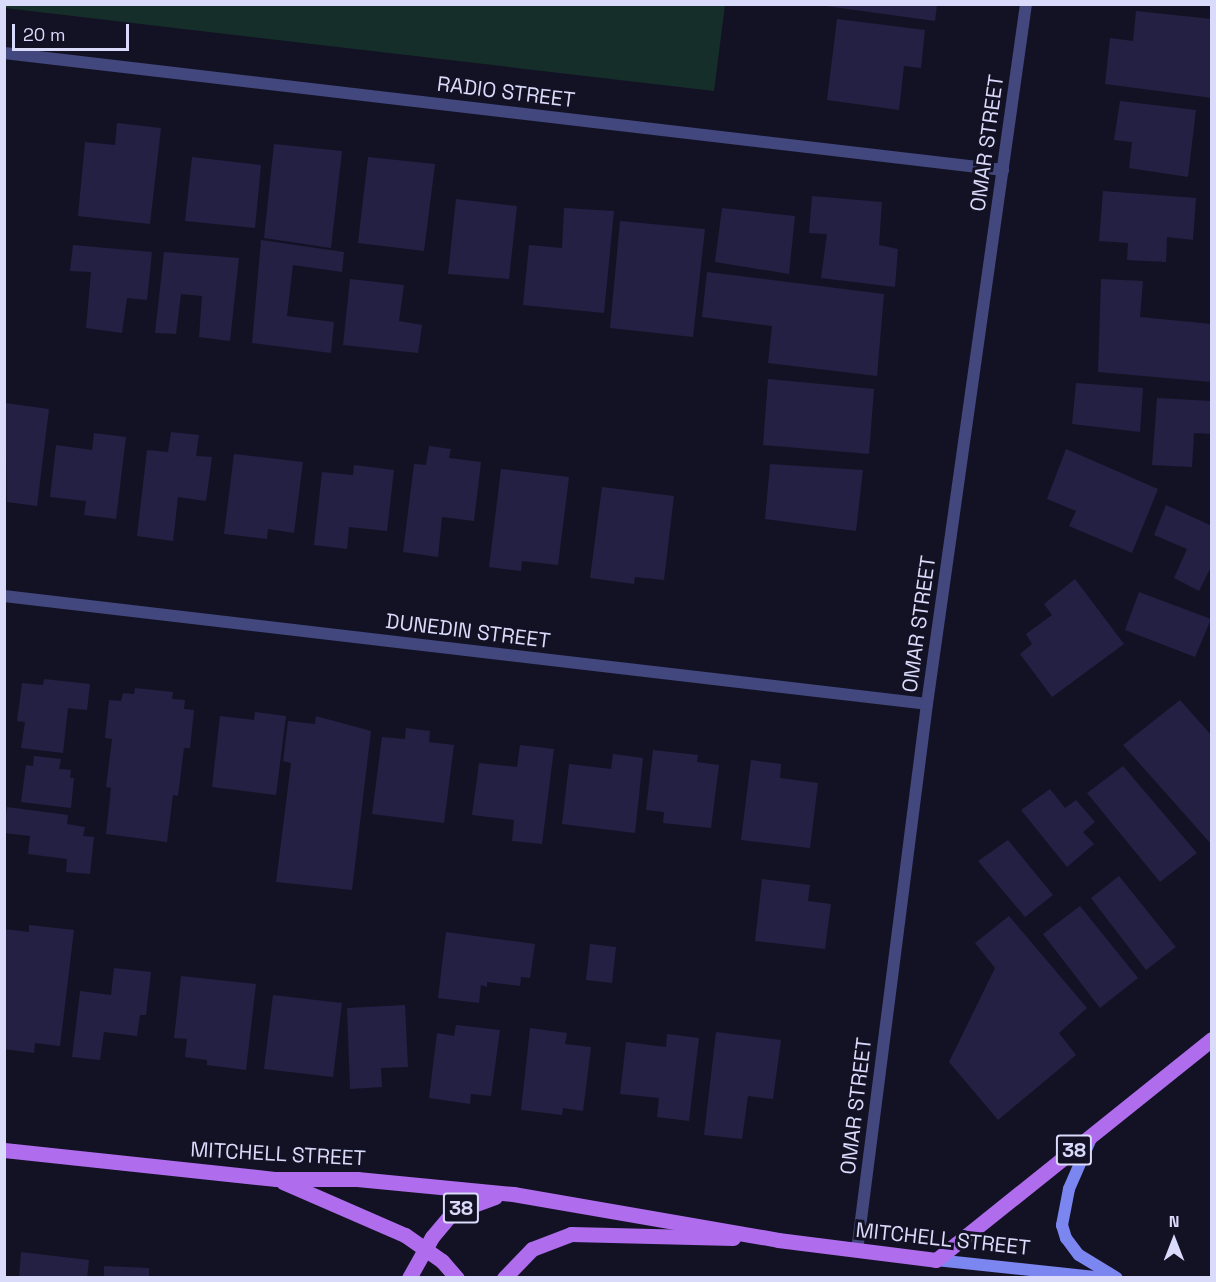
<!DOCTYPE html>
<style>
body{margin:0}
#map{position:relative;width:1216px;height:1282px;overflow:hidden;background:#131224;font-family:"Space Grotesk",sans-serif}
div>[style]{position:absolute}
.green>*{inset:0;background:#162e2a}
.building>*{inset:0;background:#232043}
.street>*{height:12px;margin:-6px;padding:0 6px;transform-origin:6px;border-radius:6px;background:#42477e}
.secondary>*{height:12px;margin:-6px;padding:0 6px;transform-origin:6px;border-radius:6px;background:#7c86f0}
.primary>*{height:15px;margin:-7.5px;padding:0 7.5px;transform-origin:7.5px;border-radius:7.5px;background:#af6dee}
span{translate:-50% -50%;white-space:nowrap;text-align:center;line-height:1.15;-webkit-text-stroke:6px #131224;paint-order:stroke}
.shield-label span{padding:2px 4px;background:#131224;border:2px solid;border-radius:4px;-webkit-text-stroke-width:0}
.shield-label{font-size:20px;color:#dadafb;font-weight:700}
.street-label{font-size:21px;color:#dadafb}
.frame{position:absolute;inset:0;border:6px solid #dadafb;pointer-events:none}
.north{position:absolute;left:1144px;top:1210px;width:60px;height:60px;-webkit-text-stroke:4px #131224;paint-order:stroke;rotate:0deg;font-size:16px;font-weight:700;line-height:24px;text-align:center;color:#dadafb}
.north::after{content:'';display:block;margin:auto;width:21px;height:27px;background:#dadafb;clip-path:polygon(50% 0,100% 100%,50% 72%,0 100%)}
.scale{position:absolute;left:12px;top:24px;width:117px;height:27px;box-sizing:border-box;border:3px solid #dadafb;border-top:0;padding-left:8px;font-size:18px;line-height:21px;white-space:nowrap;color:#dadafb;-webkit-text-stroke:4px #131224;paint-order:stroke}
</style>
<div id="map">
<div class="green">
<div style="clip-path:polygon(5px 4px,725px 4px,725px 5px,714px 91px,5px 8px)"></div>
</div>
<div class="building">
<div style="clip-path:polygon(811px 4px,937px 4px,935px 21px)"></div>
<div style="clip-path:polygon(1136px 11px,1212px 19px,1212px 98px,1105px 84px,1110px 38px,1133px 41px)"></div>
<div style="clip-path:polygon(837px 19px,925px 30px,921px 68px,904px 66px,899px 110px,827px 100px)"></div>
<div style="clip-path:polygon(1120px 101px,1196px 110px,1188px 177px,1129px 168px,1132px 142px,1114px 140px)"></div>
<div style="clip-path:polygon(117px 123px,161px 128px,150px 224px,78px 216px,85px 142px,115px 145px)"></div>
<div style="clip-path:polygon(274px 144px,342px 151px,331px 248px,264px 238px)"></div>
<div style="clip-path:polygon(192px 157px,261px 165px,255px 228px,185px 221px)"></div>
<div style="clip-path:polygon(368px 157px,435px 164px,424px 251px,358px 243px)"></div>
<div style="clip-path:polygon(1103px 191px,1196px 198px,1193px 240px,1167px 237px,1166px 262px,1127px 260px,1128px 243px,1099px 241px)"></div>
<div style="clip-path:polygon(812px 196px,882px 202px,879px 245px,898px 249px,895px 287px,821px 278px,827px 234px,809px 233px)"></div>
<div style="clip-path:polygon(456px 199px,517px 206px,509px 279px,448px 274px)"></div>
<div style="clip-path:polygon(564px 208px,614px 211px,604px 313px,523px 305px,529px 245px,562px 248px)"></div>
<div style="clip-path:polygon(722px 208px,795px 216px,789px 274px,715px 262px)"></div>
<div style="clip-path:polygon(620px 221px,705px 229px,693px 337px,610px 328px)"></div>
<div style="clip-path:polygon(261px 240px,344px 252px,342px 272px,293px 265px,287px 316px,334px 322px,331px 353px,252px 343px)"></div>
<div style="clip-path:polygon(73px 245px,152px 252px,147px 300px,127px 298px,122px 333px,86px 328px,91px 272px,70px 271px)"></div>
<div style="clip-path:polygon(164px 252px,239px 258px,230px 341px,199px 337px,202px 296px,181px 294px,176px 334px,155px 333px)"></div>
<div style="clip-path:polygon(707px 272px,884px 294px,877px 376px,768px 363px,772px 326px,702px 317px)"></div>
<div style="clip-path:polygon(350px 279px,404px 285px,399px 321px,422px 325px,418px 353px,343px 345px)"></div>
<div style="clip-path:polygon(1101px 279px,1143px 281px,1140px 317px,1212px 324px,1212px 382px,1098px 372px)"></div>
<div style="clip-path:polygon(768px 379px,874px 389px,869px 454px,763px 445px)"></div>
<div style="clip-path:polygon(1076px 383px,1143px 388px,1140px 432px,1072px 424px)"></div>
<div style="clip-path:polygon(1157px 398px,1212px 401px,1212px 434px,1194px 433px,1192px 467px,1152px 465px)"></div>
<div style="clip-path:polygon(5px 403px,49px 409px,37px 506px,7px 502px)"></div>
<div style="clip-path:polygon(171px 432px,199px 435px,196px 456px,212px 457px,206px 501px,178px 497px,173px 541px,137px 536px,147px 450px,168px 452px)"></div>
<div style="clip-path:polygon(94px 433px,126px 437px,116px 519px,84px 515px,86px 501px,50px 497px,56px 445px,92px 450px)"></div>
<div style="clip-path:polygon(429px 446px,451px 449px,449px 458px,481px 462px,474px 521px,442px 517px,438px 557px,403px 552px,414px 464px,426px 465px)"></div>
<div style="clip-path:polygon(1066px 449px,1158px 489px,1132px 553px,1069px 526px,1076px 511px,1047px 499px)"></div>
<div style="clip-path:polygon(234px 454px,303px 462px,294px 533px,268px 529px,267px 539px,224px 534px)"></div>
<div style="clip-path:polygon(770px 464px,863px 470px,856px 531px,765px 519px)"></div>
<div style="clip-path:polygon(354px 465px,394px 470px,387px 531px,349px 527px,347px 549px,314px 545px,322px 472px,353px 475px)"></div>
<div style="clip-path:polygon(501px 469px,569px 477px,558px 565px,522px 561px,521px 571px,489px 567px)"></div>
<div style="clip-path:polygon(602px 487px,674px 496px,664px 580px,635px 577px,634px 584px,590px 578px)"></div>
<div style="clip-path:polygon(1166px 505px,1212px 526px,1212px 565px,1199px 591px,1174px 578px,1187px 549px,1154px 535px)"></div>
<div style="clip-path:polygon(1075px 579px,1124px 644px,1052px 697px,1020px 654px,1032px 644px,1026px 634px,1052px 615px,1044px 604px)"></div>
<div style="clip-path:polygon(1139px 592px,1211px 619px,1195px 657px,1125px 630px)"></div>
<div style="clip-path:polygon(44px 679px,90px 684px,87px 710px,68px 708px,63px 753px,21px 748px,25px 722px,17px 721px,22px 683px,43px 685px)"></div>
<div style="clip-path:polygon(135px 688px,173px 692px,172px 699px,185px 700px,184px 709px,194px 710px,190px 748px,184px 748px,178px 796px,173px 795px,167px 842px,106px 834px,111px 788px,106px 787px,112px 739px,105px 738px,109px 700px,121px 701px,123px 693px,134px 694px)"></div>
<div style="clip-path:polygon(1180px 700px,1212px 736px,1212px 845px,1123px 745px)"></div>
<div style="clip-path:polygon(255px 712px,286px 716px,276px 795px,212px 787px,220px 716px,254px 720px)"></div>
<div style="clip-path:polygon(316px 716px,371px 731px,352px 890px,276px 882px,291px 763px,283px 761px,288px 721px,315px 724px)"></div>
<div style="clip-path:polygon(406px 728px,430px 731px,429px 742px,454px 745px,444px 823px,372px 814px,382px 737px,405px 739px)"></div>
<div style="clip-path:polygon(520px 745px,554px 749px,542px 844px,512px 841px,514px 820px,472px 815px,479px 763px,517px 767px)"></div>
<div style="clip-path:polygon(653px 750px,698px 755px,697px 762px,719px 765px,711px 828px,663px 823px,664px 812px,646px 810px)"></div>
<div style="clip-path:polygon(613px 754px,643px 758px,635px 833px,562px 824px,569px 764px,611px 769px)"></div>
<div style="clip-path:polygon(34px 756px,61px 759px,59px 769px,71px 770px,70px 778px,74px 778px,71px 808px,21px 802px,26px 765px,33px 766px)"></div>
<div style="clip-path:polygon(751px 760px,781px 764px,780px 778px,818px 783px,810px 848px,741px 840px)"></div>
<div style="clip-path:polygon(1123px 766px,1197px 853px,1160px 882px,1087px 793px)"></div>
<div style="clip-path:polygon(1050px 789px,1065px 808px,1076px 800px,1095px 822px,1083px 832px,1094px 844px,1067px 867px,1021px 810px)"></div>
<div style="clip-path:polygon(7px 807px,68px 815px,67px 824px,85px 827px,83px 836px,94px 837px,90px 874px,66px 872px,67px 859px,28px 854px,30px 836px,4px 833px)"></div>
<div style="clip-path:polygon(1008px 840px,1053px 895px,1025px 917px,978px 861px)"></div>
<div style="clip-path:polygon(1119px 876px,1176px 947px,1146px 970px,1091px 898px)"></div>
<div style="clip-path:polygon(762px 879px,810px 885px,808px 901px,831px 904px,825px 949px,755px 941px)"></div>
<div style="clip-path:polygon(1080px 906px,1138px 978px,1100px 1008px,1043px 934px)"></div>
<div style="clip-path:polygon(1009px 916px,1087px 1008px,1059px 1033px,1076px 1055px,998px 1120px,949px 1062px,995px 968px,975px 943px)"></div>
<div style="clip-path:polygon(29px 925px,74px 930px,60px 1046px,35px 1043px,34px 1053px,4px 1049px,4px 929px,29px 932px)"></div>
<div style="clip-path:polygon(446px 932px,535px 944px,530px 978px,521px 977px,520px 986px,487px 982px,487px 987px,481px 985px,479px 1003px,438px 998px)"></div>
<div style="clip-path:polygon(590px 944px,616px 947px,612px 983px,586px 980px)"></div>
<div style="clip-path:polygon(114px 968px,151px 972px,146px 1015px,140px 1015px,137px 1036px,104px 1032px,100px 1060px,72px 1057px,80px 991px,111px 995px)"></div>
<div style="clip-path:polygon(181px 976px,256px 984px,246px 1070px,207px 1065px,207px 1060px,185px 1057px,187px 1039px,174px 1038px)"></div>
<div style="clip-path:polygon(273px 995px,342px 1003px,333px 1077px,264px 1069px)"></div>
<div style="clip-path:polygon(405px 1005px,408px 1067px,381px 1068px,382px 1087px,350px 1089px,347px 1008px)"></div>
<div style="clip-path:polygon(456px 1025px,500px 1030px,491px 1096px,471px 1094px,470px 1104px,429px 1098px,437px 1033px,454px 1036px)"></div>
<div style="clip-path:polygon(530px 1028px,567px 1033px,565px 1044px,591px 1047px,583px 1111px,563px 1108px,562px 1115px,521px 1110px)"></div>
<div style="clip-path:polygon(716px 1032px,781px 1040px,773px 1099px,748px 1096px,742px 1139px,704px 1135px)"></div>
<div style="clip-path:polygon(667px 1034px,699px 1038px,689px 1121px,657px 1117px,659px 1098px,620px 1094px,626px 1042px,666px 1047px)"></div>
<div style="clip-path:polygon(21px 1252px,89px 1260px,87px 1278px,19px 1278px)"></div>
<div style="clip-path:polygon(104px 1266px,149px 1268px,149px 1278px,104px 1278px)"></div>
</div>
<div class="street">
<div style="left:4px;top:53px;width:1006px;rotate:6.68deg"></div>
<div style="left:4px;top:596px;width:929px;rotate:6.67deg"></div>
<div style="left:857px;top:1251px;width:551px;rotate:-82.71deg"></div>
<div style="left:927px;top:704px;width:707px;rotate:-81.95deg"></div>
</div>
<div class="secondary">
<div style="left:1092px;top:1136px;width:58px;rotate:113.5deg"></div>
<div style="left:1069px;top:1189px;width:37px;rotate:101deg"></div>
<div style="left:1062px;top:1225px;width:14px;rotate:73deg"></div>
<div style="left:1066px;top:1238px;width:21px;rotate:53deg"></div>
<div style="left:1079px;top:1255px;width:44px;rotate:31.2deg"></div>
<div style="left:936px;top:1260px;width:169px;rotate:6.1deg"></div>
</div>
<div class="primary">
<div style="left:4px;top:1150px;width:274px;rotate:6.1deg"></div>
<div style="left:276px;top:1179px;width:81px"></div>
<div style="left:357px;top:1179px;width:157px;rotate:5.5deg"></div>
<div style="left:513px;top:1194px;width:269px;rotate:9.8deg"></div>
<div style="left:778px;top:1240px;width:159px;rotate:7.2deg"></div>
<div style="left:936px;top:1260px;width:354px;rotate:-38.7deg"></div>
<div style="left:283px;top:1182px;width:133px;rotate:23.5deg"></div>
<div style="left:405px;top:1235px;width:45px;rotate:35.1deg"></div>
<div style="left:442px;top:1261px;width:23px;rotate:49deg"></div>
<div style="left:409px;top:1278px;width:47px;rotate:-60.7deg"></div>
<div style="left:432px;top:1237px;width:31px;rotate:-50deg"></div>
<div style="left:452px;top:1213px;width:46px;rotate:-20.4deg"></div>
<div style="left:504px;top:1278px;width:40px;rotate:-46deg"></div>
<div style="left:532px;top:1249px;width:42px;rotate:-21deg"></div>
<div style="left:571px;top:1234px;width:162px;rotate:1.4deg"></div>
</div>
<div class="shield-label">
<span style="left:1074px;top:1150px">38</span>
<span style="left:461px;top:1208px">38</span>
</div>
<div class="street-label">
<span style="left:506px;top:92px;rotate:7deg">RADIO STREET</span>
<span style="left:987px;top:143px;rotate:-82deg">OMAR STREET</span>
<span style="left:919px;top:624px;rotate:-82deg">OMAR STREET</span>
<span style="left:468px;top:631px;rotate:7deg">DUNEDIN STREET</span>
<span style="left:856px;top:1106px;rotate:-83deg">OMAR STREET</span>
<span style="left:278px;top:1154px;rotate:3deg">MITCHELL STREET</span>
<span style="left:943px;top:1239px;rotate:6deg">MITCHELL STREET</span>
</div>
<div class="frame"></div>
<div class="north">N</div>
<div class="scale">20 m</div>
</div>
